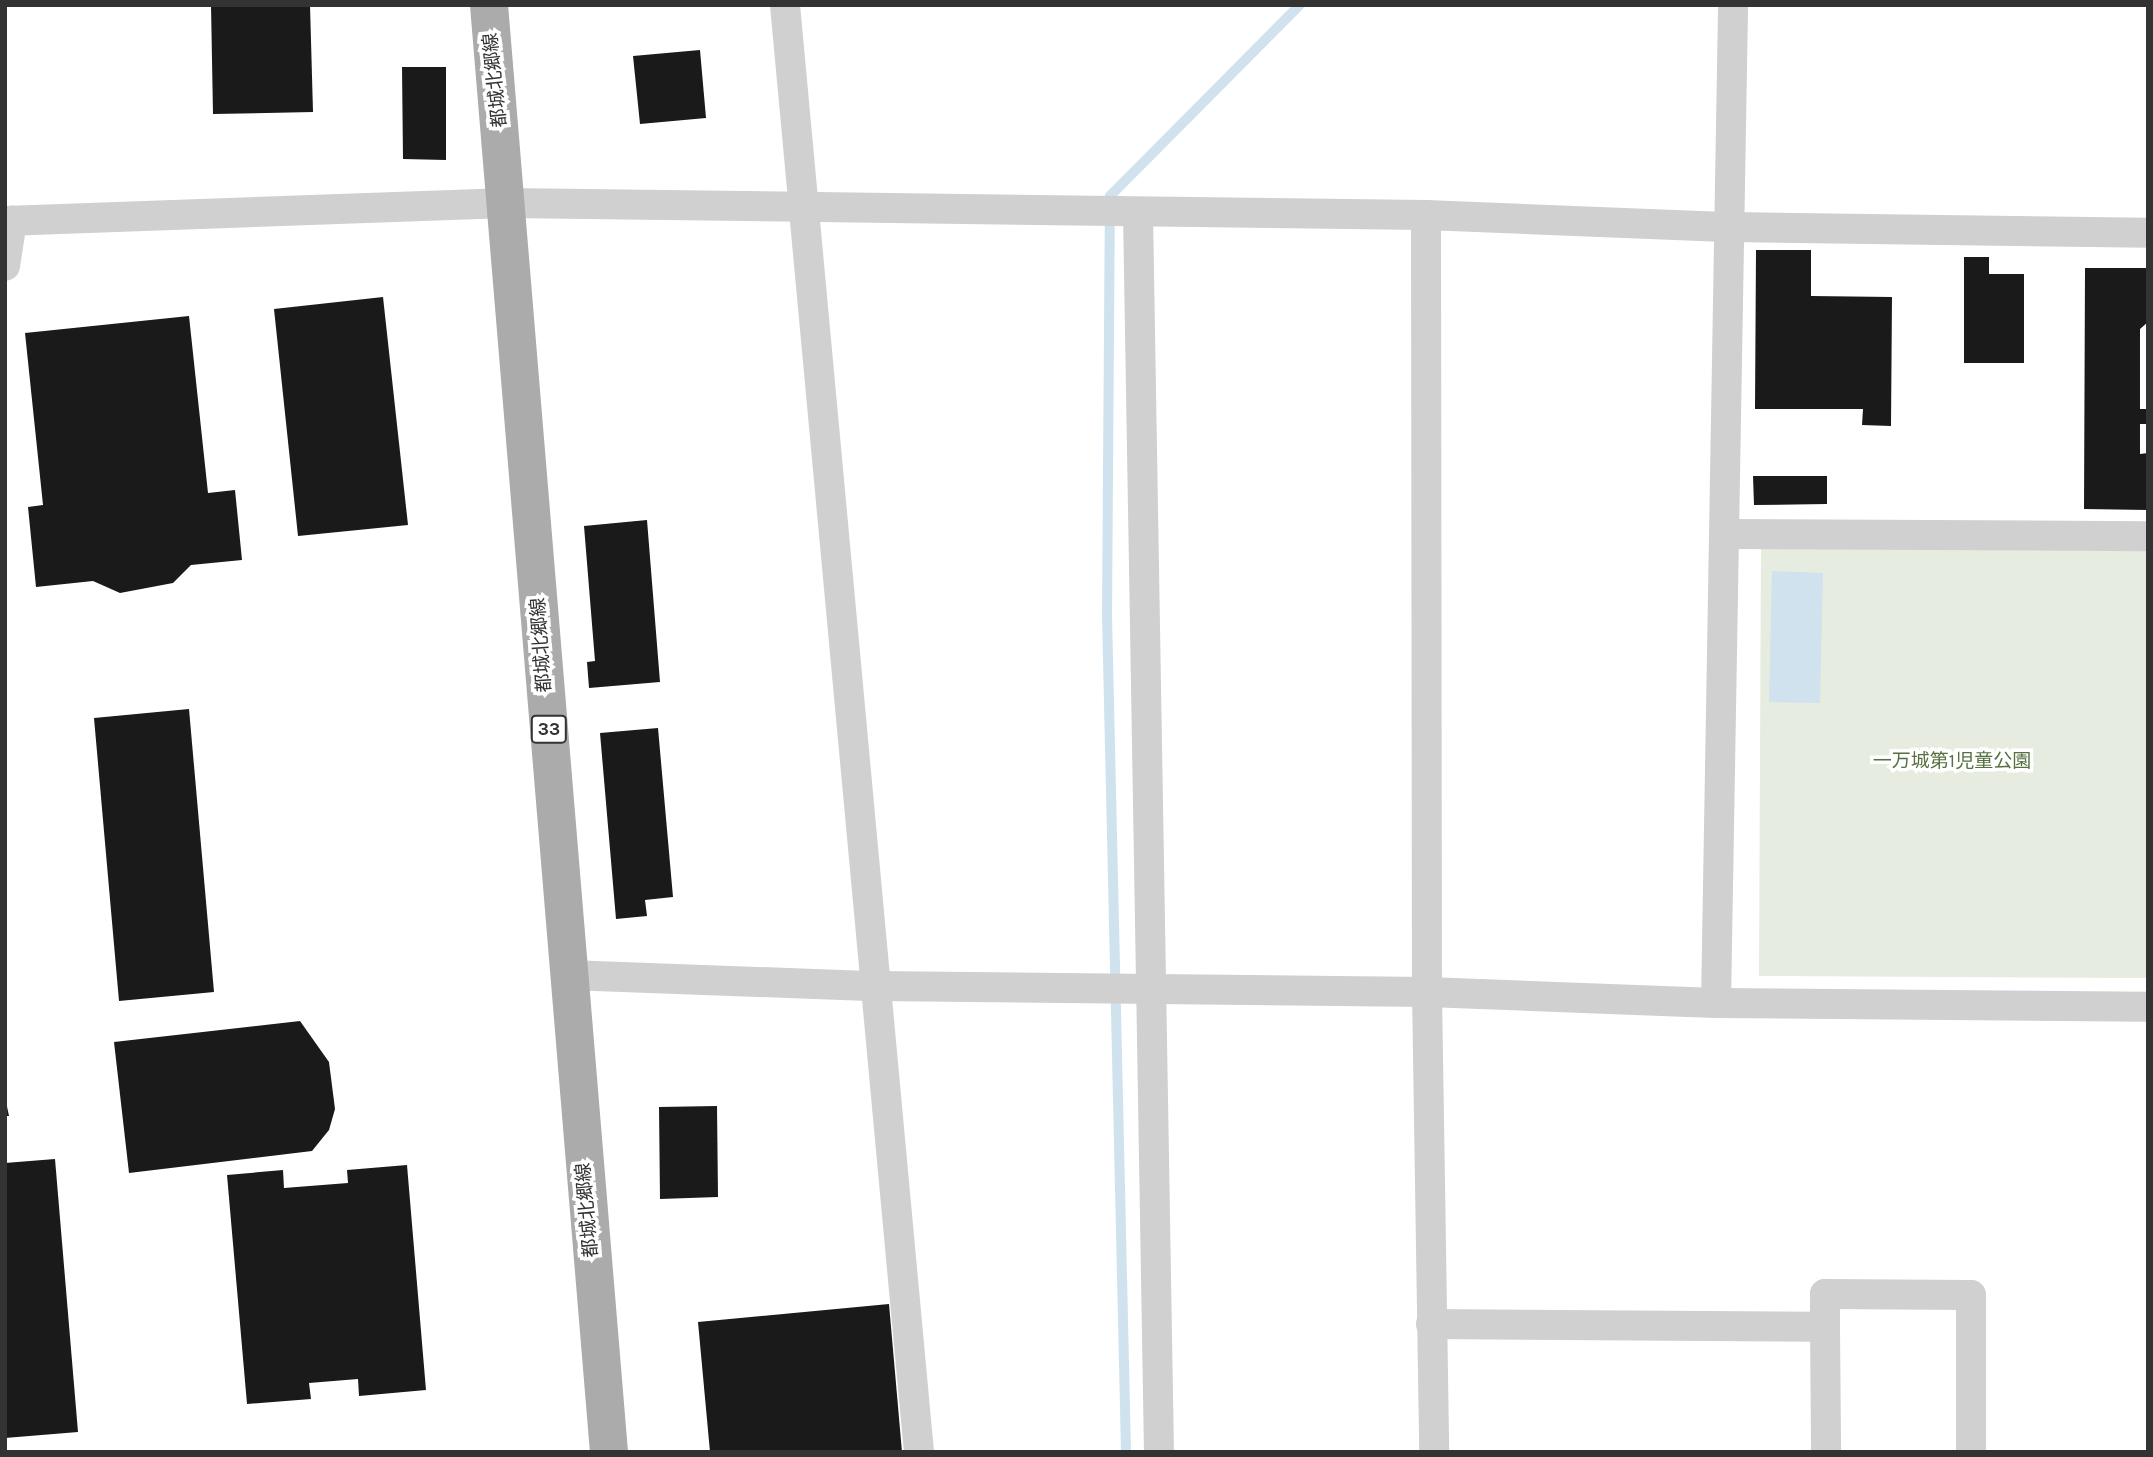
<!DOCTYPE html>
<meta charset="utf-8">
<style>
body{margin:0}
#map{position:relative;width:2153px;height:1457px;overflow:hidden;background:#fff;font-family:Karla,"Noto Sans JP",sans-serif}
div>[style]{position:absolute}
.green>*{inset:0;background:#e6ecdf}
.water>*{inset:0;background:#cfe2ee}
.stream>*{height:10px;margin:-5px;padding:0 5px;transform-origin:5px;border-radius:5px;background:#cfe2ee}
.building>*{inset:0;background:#1a1a1a}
.minor>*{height:30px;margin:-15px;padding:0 15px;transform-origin:15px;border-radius:15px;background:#d0d0d0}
.primary>*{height:38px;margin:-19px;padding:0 19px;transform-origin:19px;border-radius:19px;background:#ababab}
span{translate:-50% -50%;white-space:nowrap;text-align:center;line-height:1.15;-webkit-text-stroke:7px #fff;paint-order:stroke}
.shield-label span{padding:2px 5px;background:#fff;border:2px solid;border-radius:5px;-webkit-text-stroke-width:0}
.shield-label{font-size:18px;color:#333;font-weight:700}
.street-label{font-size:19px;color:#333}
.park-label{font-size:19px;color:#56703f}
.frame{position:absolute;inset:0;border:7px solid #333;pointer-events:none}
</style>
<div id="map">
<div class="green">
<div style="clip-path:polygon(1761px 546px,2148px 551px,2147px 978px,1759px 976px)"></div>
</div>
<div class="water">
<div style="clip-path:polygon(1772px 571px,1823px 573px,1820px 703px,1769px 702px)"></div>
</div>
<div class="stream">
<div style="left:1126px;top:1452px;width:835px;rotate:-91.3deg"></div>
<div style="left:1107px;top:617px;width:421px;rotate:-89.6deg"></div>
<div style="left:1110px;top:196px;width:269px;rotate:-45.2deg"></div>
</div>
<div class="building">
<div style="clip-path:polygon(211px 5px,310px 5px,313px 112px,213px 114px)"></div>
<div style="clip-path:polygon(700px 50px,706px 118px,640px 124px,633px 56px)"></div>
<div style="clip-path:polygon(402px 67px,446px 67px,446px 160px,403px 159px)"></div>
<div style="clip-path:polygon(1756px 250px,1811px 250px,1811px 296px,1892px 297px,1891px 426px,1862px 425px,1863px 409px,1755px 409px)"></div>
<div style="clip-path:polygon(1964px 257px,1989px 257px,1989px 274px,2024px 274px,2024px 363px,1964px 363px)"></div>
<div style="clip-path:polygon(2085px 268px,2148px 268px,2148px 322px,2140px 329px,2140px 409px,2148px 409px,2148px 424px,2140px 424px,2140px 454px,2148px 453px,2148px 510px,2084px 509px)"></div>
<div style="clip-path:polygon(383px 297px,408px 525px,298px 536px,274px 309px)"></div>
<div style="clip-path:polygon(189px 316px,208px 493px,235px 490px,242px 560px,191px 565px,173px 583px,120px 593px,93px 581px,36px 587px,28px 507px,43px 505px,25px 333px)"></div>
<div style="clip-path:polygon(1753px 476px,1827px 476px,1827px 504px,1754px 505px)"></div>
<div style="clip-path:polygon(647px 520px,660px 682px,589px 688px,587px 662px,595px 661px,584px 526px)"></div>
<div style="clip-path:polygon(189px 709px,214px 992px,119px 1001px,94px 718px)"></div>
<div style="clip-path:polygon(658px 728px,673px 897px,645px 900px,647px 916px,616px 919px,600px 733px)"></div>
<div style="clip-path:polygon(300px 1021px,329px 1062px,335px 1109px,329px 1130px,312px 1151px,129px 1173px,114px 1042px)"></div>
<div style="clip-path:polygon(5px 1097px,9px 1116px,5px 1116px)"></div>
<div style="clip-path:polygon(717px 1106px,718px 1197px,660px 1199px,659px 1107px)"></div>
<div style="clip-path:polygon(55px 1159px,78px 1432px,5px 1438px,5px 1163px)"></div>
<div style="clip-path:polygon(407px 1165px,426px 1390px,359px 1396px,358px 1379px,309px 1383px,311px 1399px,247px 1404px,227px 1175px,283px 1170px,284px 1188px,348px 1183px,347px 1170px)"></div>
<div style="clip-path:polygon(889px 1304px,902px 1452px,710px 1452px,698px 1322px)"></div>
</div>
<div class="minor">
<div style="left:785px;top:5px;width:1453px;rotate:84.71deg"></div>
<div style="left:1138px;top:213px;width:1239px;rotate:89.03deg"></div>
<div style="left:1426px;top:215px;width:777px;rotate:89.93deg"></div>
<div style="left:1427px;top:992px;width:460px;rotate:89.1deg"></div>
<div style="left:5px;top:221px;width:503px;rotate:-2.05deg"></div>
<div style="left:508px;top:203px;width:918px;rotate:0.75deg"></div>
<div style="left:1426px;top:215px;width:305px;rotate:2.3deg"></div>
<div style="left:1731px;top:227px;width:417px;rotate:0.8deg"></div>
<div style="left:5px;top:266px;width:46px;rotate:-81.2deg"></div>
<div style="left:1726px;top:534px;width:422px;rotate:0.3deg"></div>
<div style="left:568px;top:975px;width:307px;rotate:2.1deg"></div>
<div style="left:875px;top:986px;width:552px;rotate:0.62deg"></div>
<div style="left:1427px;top:992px;width:289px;rotate:2.2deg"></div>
<div style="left:1716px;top:1003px;width:432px;rotate:0.5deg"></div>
<div style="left:1716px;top:1003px;width:998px;rotate:-89.02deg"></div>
<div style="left:1431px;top:1324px;width:394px;rotate:0.4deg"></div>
<div style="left:1825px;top:1327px;width:125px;rotate:89.5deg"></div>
<div style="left:1825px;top:1327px;width:33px;rotate:-90deg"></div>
<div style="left:1825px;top:1294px;width:146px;rotate:0.4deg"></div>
<div style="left:1971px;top:1295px;width:157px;rotate:90deg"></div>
</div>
<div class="primary">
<div style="left:489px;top:5px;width:1452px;rotate:85.26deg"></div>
</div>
<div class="shield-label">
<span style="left:549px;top:729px">33</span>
</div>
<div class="street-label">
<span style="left:496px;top:80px;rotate:-96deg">都城北郷線</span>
<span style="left:542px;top:645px;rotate:-94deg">都城北郷線</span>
<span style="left:588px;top:1210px;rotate:-95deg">都城北郷線</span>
</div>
<div class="park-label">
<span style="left:1952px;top:762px">一万城第1児童公園</span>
</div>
<div class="frame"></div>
</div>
